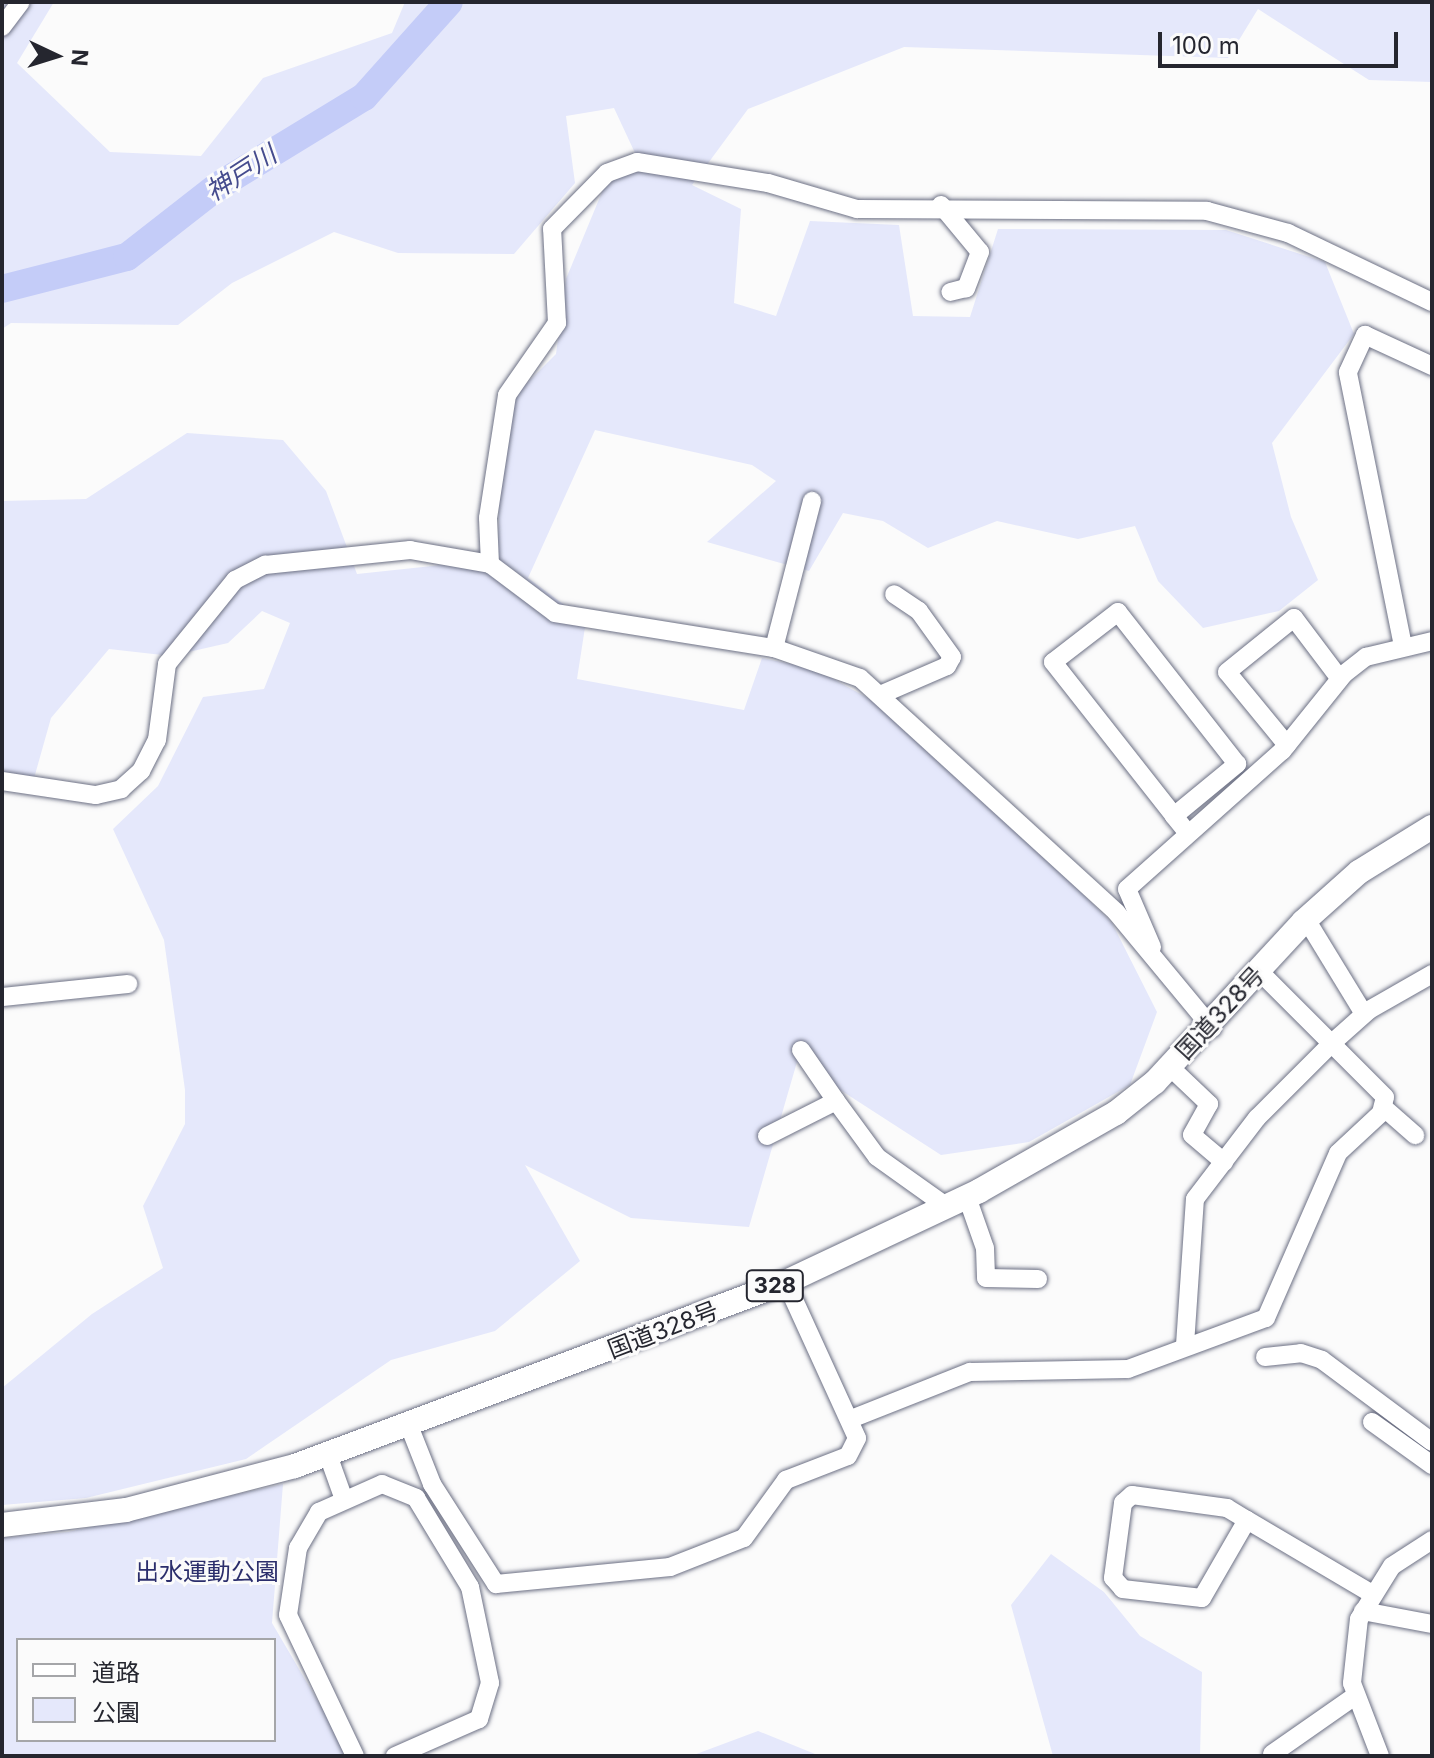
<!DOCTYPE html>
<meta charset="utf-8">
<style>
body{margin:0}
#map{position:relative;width:1434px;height:1758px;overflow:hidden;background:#fbfbfb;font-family:Inter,"Noto Sans JP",sans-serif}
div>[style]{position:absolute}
.green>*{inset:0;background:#e5e8fb}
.river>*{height:28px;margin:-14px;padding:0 14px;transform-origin:14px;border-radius:14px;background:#c4ccf8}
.roads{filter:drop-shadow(0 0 2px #6c7084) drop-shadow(0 0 2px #6c7084)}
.minor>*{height:18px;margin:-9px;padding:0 9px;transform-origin:9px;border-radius:9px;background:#fff}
.highway>*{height:24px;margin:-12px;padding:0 12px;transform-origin:12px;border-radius:12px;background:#fff}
span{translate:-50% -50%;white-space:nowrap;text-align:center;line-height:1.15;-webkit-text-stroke:6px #fbfbfb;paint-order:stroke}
.shield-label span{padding:2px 6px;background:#fbfbfb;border:2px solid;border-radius:6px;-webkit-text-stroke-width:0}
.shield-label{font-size:22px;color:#25262f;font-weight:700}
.street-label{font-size:24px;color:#25262f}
.park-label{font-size:24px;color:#2b2e6c}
.water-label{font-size:26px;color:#454b8d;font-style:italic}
.frame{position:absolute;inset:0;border:4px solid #25262f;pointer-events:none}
.legend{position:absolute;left:16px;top:1638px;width:260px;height:104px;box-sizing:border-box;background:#fbfbfb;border:2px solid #a5a6a9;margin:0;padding:10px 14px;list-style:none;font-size:24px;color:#25262f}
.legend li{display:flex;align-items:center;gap:16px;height:40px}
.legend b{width:40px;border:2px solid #a5a6a9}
.north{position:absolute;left:16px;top:16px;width:80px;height:80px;-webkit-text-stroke:6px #fbfbfb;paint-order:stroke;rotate:94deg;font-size:22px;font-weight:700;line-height:32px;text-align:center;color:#25262f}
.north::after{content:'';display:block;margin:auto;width:28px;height:36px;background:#25262f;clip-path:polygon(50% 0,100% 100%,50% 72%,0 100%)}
.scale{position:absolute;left:1158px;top:32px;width:240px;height:36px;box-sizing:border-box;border:4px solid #25262f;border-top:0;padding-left:10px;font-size:24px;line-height:28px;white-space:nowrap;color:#25262f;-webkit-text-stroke:6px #fbfbfb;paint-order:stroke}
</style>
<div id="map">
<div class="green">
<div style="clip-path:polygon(2px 2px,54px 2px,17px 63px,110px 152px,201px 156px,263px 78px,392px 33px,405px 2px,1432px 2px,1432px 82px,1369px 80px,1258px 9px,1228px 58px,904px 47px,748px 109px,692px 185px,741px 209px,734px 303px,776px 316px,810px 221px,899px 225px,913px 316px,970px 317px,998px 229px,1226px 230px,1325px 262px,1354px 334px,1272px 443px,1291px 517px,1318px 580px,1279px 611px,1203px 628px,1158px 581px,1135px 526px,1078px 539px,997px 521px,928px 548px,883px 521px,843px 513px,809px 571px,707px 542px,776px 481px,752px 465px,595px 430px,528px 578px,586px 621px,577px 679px,744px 710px,762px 658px,815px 669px,906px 719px,1112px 923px,1157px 1012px,1130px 1085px,1029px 1142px,941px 1155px,797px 1062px,749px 1227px,631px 1218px,525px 1165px,580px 1261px,495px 1331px,391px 1360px,246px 1459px,86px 1498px,2px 1505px,2px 1388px,92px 1314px,163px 1268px,143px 1206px,185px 1124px,185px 1090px,164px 940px,113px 829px,158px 786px,203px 697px,264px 689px,290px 623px,262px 611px,228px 643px,171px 656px,109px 649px,51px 718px,31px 789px,2px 774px,2px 501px,86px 499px,187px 433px,283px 440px,326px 491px,357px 574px,498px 559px,501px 409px,556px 354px,566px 279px,607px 180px,635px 153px,614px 108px,566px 116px,575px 183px,514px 254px,398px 253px,334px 232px,232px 283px,178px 325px,11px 323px,2px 329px)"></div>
<div style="clip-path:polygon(evenodd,283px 1484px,272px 1623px,350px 1756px,2px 1756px,2px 1538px,68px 1532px,283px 1484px,18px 1640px,274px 1640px,274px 1740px,18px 1740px,18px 1640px)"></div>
<div style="clip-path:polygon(1051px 1554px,1104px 1592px,1140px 1636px,1202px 1672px,1200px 1756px,1053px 1756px,1011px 1605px)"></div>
<div style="clip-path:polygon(758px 1731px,820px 1756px,691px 1756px)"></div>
</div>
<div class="river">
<div style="left:2px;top:289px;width:129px;rotate:-14.4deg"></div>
<div style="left:127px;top:257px;width:115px;rotate:-38deg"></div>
<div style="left:218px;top:186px;width:171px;rotate:-31.4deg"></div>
<div style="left:364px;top:97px;width:127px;rotate:-48.2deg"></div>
</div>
<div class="roads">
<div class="minor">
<div style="left:2px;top:27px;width:31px;rotate:-53deg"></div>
<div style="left:941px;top:205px;width:61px;rotate:50.3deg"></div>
<div style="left:980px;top:252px;width:39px;rotate:111deg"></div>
<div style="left:966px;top:288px;width:16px;rotate:166deg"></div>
<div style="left:490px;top:564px;width:46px;rotate:-92.5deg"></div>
<div style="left:488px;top:518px;width:124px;rotate:-81.2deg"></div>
<div style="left:507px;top:395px;width:88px;rotate:-55.2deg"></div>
<div style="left:557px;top:323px;width:94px;rotate:-93deg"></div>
<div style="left:552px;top:229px;width:78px;rotate:-45.5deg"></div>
<div style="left:607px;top:173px;width:32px;rotate:-20deg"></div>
<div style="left:637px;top:162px;width:133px;rotate:9.1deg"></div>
<div style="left:768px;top:183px;width:93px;rotate:16.3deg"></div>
<div style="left:857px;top:209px;width:350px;rotate:0.3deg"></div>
<div style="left:1207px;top:211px;width:84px;rotate:15.2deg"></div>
<div style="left:1288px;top:233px;width:160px;rotate:25.6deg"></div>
<div style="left:1403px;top:646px;width:279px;rotate:-101.4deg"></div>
<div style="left:1348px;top:372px;width:41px;rotate:-65.3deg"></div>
<div style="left:1365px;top:335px;width:74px;rotate:24.8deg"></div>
<div style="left:774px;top:648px;width:152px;rotate:-75.5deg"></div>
<div style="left:880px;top:695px;width:73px;rotate:-23.4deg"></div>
<div style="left:947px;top:666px;width:10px;rotate:-61deg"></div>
<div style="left:952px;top:657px;width:57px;rotate:-125.7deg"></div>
<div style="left:919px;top:611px;width:30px;rotate:-146deg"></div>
<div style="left:1287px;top:745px;width:94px;rotate:-129.4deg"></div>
<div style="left:1227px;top:672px;width:86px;rotate:-38.9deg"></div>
<div style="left:1294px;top:618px;width:76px;rotate:53deg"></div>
<div style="left:2px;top:781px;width:95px;rotate:8.5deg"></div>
<div style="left:96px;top:795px;width:26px;rotate:-13deg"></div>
<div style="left:121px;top:789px;width:27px;rotate:-42deg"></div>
<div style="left:141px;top:771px;width:35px;rotate:-63deg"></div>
<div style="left:157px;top:740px;width:77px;rotate:-82.5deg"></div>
<div style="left:167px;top:664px;width:108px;rotate:-51deg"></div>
<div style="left:235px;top:580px;width:34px;rotate:-27deg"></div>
<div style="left:265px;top:565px;width:146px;rotate:-5.9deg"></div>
<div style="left:410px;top:550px;width:81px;rotate:9.9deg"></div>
<div style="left:490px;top:564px;width:81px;rotate:37deg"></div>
<div style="left:555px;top:613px;width:222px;rotate:9.1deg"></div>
<div style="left:774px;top:648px;width:91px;rotate:19.2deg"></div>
<div style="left:860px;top:678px;width:347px;rotate:42.4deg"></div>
<div style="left:1116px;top:912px;width:151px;rotate:50.4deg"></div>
<div style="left:1174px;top:816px;width:82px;rotate:-39.5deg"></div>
<div style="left:1237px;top:764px;width:193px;rotate:-128.1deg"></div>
<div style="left:1118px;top:612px;width:82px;rotate:142.4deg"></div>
<div style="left:1053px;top:662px;width:196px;rotate:51.8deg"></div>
<div style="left:1174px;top:816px;width:21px;rotate:51deg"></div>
<div style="left:1306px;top:919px;width:111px;rotate:58.6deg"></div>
<div style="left:1152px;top:947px;width:63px;rotate:-113.3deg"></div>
<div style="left:1127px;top:889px;width:208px;rotate:-41.7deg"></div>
<div style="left:1282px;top:751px;width:99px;rotate:-51.2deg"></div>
<div style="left:1344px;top:674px;width:28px;rotate:-38deg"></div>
<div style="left:1366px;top:657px;width:68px;rotate:-13.6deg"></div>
<div style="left:2px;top:997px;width:127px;rotate:-5.9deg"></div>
<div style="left:801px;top:1050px;width:62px;rotate:55.5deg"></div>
<div style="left:1170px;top:1067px;width:54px;rotate:43.5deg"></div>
<div style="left:1209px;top:1104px;width:35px;rotate:119deg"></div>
<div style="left:1192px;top:1135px;width:42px;rotate:40.2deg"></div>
<div style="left:1383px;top:1107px;width:43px;rotate:41.2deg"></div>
<div style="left:767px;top:1136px;width:77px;rotate:-26.9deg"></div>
<div style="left:836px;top:1101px;width:69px;rotate:53.8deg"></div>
<div style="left:877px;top:1157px;width:86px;rotate:35.5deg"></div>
<div style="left:967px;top:1197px;width:54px;rotate:70.6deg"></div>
<div style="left:985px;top:1248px;width:30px;rotate:88deg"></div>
<div style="left:986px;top:1278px;width:52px;rotate:1.1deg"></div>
<div style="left:1185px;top:1345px;width:146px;rotate:-86.1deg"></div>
<div style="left:1195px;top:1199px;width:102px;rotate:-52.6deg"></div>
<div style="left:1257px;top:1118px;width:106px;rotate:-45deg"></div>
<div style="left:1332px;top:1043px;width:50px;rotate:-41.7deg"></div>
<div style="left:1369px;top:1010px;width:73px;rotate:-29.7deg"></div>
<div style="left:1265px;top:1357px;width:36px;rotate:-6deg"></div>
<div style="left:1301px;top:1353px;width:22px;rotate:18deg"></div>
<div style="left:1322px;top:1360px;width:137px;rotate:36.7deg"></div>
<div style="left:851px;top:1419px;width:128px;rotate:-21.6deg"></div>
<div style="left:970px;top:1372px;width:158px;rotate:-1.1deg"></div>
<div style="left:1128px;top:1369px;width:147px;rotate:-20.3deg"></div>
<div style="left:1266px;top:1318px;width:180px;rotate:-66.4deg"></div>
<div style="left:1338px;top:1153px;width:59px;rotate:-42.9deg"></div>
<div style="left:1381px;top:1113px;width:16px;rotate:-76deg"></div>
<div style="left:1385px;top:1097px;width:177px;rotate:-135deg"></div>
<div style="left:1372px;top:1422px;width:74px;rotate:35.6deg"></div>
<div style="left:408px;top:1423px;width:66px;rotate:68.5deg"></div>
<div style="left:432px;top:1484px;width:119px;rotate:57.4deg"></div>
<div style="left:496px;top:1584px;width:175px;rotate:-5.6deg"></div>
<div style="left:670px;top:1567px;width:79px;rotate:-21.4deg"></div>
<div style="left:744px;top:1538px;width:72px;rotate:-54.1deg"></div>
<div style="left:786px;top:1480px;width:66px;rotate:-21.2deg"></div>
<div style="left:848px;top:1456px;width:20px;rotate:-63deg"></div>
<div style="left:857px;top:1438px;width:171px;rotate:-114.5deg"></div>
<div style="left:328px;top:1455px;width:45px;rotate:70.3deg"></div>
<div style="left:1247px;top:1520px;width:90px;rotate:120deg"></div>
<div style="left:1202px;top:1598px;width:80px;rotate:-173.5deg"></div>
<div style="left:1123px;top:1589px;width:15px;rotate:-132deg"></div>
<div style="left:1113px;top:1578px;width:76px;rotate:-82.4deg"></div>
<div style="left:1123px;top:1503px;width:12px;rotate:-42deg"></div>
<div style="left:1132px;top:1495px;width:96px;rotate:7.8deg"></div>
<div style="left:1227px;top:1508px;width:23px;rotate:31deg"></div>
<div style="left:1247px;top:1520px;width:145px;rotate:30.6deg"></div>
<div style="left:1363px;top:1611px;width:70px;rotate:10.7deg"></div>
<div style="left:1272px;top:1754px;width:101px;rotate:-34.9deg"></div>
<div style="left:355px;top:1756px;width:156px;rotate:-115.4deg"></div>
<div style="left:288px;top:1615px;width:68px;rotate:-81.5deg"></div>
<div style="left:298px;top:1548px;width:42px;rotate:-59.7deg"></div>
<div style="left:319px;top:1512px;width:69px;rotate:-24deg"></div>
<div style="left:382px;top:1484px;width:37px;rotate:22deg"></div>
<div style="left:416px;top:1498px;width:104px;rotate:58.8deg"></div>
<div style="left:470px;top:1587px;width:98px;rotate:78.2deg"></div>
<div style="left:490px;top:1683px;width:38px;rotate:107deg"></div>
<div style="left:479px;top:1719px;width:92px;rotate:156.2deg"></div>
<div style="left:1380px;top:1756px;width:78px;rotate:-111deg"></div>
<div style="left:1352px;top:1683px;width:64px;rotate:-83.8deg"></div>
<div style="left:1359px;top:1619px;width:62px;rotate:-58.1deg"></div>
<div style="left:1392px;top:1566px;width:48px;rotate:-33deg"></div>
</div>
<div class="highway">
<div style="left:2px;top:1525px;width:125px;rotate:-6.9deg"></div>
<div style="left:126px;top:1510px;width:175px;rotate:-14.6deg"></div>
<div style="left:295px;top:1466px;width:524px;rotate:-20.54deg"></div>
<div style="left:786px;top:1282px;width:213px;rotate:-25.2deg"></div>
<div style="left:979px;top:1191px;width:158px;rotate:-29.7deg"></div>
<div style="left:1116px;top:1113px;width:50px;rotate:-38.5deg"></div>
<div style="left:1155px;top:1082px;width:218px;rotate:-47.2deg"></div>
<div style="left:1303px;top:922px;width:75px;rotate:-41.8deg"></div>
<div style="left:1359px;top:872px;width:86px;rotate:-31.7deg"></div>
</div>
</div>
<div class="shield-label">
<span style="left:775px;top:1286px">328</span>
</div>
<div class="street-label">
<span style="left:1220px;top:1013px;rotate:-47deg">国道328号</span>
<span style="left:663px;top:1330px;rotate:-21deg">国道328号</span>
</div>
<div class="park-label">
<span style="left:207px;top:1572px">出水運動公園</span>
</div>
<div class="water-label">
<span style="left:241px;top:173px;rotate:-33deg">神戸川</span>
</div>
<div class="frame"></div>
<ul class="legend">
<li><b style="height:10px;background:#fff"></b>道路</li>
<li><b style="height:22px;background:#e5e8fb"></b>公園</li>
</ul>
<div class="north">N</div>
<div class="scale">100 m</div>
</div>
